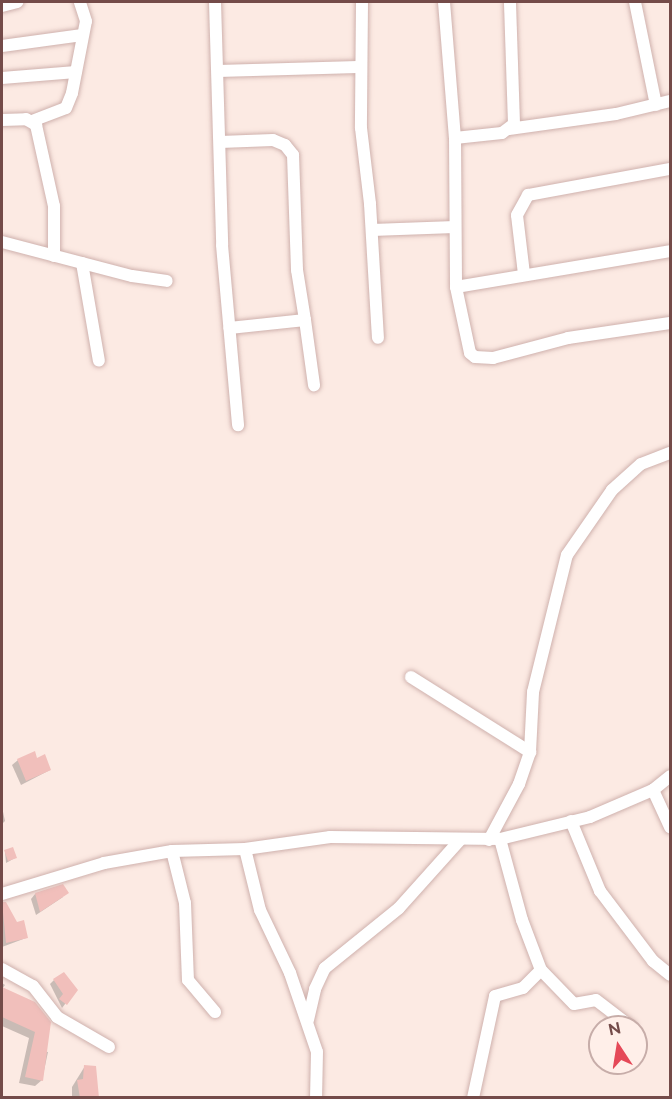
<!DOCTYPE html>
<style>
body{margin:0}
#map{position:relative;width:672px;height:1099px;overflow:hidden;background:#fceae3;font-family:Raleway,sans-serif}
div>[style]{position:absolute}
.shadow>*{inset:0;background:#0003}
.building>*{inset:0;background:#f1bfbb}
.roads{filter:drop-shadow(0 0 2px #cfb1ad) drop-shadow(0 0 2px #cfb1ad)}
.minor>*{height:12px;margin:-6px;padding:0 6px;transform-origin:6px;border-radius:6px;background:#fff}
span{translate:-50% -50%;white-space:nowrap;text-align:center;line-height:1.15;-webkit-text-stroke:4.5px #ffefe9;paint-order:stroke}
.frame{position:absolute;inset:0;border:3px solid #744b49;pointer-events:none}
.north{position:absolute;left:588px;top:1015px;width:60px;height:60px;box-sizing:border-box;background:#ffefe9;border:2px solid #c7ada9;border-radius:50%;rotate:348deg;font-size:16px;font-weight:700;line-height:24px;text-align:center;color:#744b49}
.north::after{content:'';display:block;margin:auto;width:21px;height:27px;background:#e54958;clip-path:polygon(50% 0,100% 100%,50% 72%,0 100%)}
</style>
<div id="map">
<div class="shadow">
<div style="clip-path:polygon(18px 760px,36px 760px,50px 770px,21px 785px,12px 765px)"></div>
<div style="clip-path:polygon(2px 807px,5px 821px,2px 824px)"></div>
<div style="clip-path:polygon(5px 852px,15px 858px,6px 863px)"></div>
<div style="clip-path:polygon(35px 894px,63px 897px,36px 915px,31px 899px)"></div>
<div style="clip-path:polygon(5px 904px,26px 938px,2px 947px,2px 906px)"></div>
<div style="clip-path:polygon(54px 980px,76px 990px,62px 1008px,50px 984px)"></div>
<div style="clip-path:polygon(2px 983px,5px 985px,2px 989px,34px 1003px,42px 1051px,48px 1052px,42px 1080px,35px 1086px,19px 1083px,29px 1038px,2px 1026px)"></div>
<div style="clip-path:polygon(85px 1066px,97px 1098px,72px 1098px,72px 1087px)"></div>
</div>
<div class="building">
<div style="clip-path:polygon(35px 751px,37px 758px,45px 754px,51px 770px,26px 781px,17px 759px)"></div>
<div style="clip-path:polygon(13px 847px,17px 858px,8px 861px,4px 850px)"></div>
<div style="clip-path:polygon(63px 884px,69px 893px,40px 912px,35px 893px)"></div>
<div style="clip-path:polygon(2px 902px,6px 902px,17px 922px,24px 920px,28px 938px,6px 943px)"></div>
<div style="clip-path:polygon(64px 972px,78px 990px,67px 1005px,59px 999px,63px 994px,53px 979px)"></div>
<div style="clip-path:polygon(2px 987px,35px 1002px,51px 1022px,43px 1081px,25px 1077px,35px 1032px,2px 1017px)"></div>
<div style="clip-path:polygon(84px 1065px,96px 1066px,99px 1098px,80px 1098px,77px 1080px,83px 1079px)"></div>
</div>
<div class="roads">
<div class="minor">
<div style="left:215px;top:2px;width:243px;rotate:88.3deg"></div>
<div style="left:222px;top:245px;width:181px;rotate:84.9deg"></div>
<div style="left:362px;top:2px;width:126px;rotate:90.5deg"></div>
<div style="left:361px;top:128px;width:77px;rotate:83.2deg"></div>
<div style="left:370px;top:204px;width:134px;rotate:86.6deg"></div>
<div style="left:444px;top:2px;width:136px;rotate:85.4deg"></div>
<div style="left:455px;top:138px;width:149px;rotate:89.6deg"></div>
<div style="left:456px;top:287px;width:67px;rotate:78deg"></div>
<div style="left:470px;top:353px;width:6px;rotate:39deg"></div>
<div style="left:475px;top:357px;width:18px;rotate:3deg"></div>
<div style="left:493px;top:358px;width:78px;rotate:-14.9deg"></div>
<div style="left:568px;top:338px;width:103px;rotate:-8.4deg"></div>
<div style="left:635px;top:2px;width:105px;rotate:78.5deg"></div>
<div style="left:2px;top:6px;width:16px;rotate:-15deg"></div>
<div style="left:2px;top:46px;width:81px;rotate:-7.8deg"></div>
<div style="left:218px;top:71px;width:140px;rotate:-1.6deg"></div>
<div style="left:2px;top:78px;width:74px;rotate:-4.6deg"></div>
<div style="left:2px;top:120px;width:24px;rotate:-2deg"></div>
<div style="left:26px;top:119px;width:12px;rotate:31deg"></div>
<div style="left:36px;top:125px;width:83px;rotate:77.5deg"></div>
<div style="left:54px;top:206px;width:50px;rotate:90deg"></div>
<div style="left:32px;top:121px;width:36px;rotate:-21deg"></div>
<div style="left:66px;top:108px;width:16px;rotate:-68deg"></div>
<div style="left:72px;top:93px;width:73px;rotate:-79deg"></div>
<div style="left:86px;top:21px;width:20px;rotate:-108deg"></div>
<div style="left:509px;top:129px;width:108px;rotate:-8deg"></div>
<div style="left:616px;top:114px;width:56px;rotate:-13.5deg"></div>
<div style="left:455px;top:138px;width:47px;rotate:-6.1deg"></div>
<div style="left:502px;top:133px;width:15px;rotate:-37deg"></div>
<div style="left:514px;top:124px;width:122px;rotate:-91.9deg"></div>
<div style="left:220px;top:142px;width:53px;rotate:-2.2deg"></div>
<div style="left:273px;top:140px;width:13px;rotate:23deg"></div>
<div style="left:285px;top:145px;width:13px;rotate:51deg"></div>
<div style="left:293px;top:155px;width:115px;rotate:88deg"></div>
<div style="left:297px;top:270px;width:51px;rotate:80.9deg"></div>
<div style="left:305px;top:320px;width:76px;rotate:174deg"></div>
<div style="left:372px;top:230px;width:83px;rotate:-2.1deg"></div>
<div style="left:2px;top:242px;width:134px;rotate:14.7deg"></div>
<div style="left:132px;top:276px;width:35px;rotate:8deg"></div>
<div style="left:82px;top:263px;width:99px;rotate:80.2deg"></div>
<div style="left:524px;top:274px;width:59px;rotate:-96.8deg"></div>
<div style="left:517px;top:215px;width:23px;rotate:-61deg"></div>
<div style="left:528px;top:195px;width:144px;rotate:-10.4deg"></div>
<div style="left:456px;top:287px;width:217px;rotate:-9.5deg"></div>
<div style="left:305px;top:320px;width:66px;rotate:82.1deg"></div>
<div style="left:411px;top:677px;width:141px;rotate:32.2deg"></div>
<div style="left:653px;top:790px;width:41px;rotate:65.3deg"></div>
<div style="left:571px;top:821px;width:76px;rotate:67.5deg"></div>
<div style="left:600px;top:891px;width:88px;rotate:52.9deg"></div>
<div style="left:653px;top:961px;width:22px;rotate:39deg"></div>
<div style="left:500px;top:839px;width:84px;rotate:74.8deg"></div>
<div style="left:522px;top:920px;width:53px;rotate:69.2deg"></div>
<div style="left:541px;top:970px;width:47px;rotate:45.9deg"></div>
<div style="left:574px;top:1004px;width:22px;rotate:-10deg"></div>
<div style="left:596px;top:1000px;width:44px;rotate:37.6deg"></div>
<div style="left:489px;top:840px;width:64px;rotate:-61.8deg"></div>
<div style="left:519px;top:784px;width:34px;rotate:-71deg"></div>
<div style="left:530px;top:752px;width:60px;rotate:-87.1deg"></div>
<div style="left:533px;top:692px;width:141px;rotate:-76.1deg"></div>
<div style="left:567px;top:555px;width:79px;rotate:-55.3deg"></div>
<div style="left:612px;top:490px;width:39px;rotate:-42deg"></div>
<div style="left:641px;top:464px;width:31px;rotate:-21deg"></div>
<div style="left:245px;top:849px;width:63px;rotate:76.2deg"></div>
<div style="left:260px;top:910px;width:70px;rotate:64.5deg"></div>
<div style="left:290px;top:973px;width:83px;rotate:71.1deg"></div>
<div style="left:317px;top:1052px;width:46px;rotate:91.2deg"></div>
<div style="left:172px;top:851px;width:54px;rotate:76deg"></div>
<div style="left:185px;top:903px;width:77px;rotate:87.8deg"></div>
<div style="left:188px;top:980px;width:42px;rotate:49.8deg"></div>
<div style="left:2px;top:894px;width:107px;rotate:-16.9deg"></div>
<div style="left:104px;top:863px;width:69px;rotate:-10deg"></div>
<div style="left:172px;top:851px;width:73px;rotate:-1.6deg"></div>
<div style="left:245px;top:849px;width:86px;rotate:-8deg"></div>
<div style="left:330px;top:837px;width:170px;rotate:0.7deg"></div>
<div style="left:500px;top:839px;width:93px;rotate:-13.7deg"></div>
<div style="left:590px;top:817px;width:69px;rotate:-23.2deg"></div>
<div style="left:653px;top:790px;width:22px;rotate:-39deg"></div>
<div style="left:2px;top:969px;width:35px;rotate:29deg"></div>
<div style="left:33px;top:986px;width:39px;rotate:52deg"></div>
<div style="left:57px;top:1017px;width:60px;rotate:30deg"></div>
<div style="left:308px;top:1020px;width:32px;rotate:-77deg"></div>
<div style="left:315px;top:989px;width:23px;rotate:-65deg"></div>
<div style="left:325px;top:968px;width:95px;rotate:-39deg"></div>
<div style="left:399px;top:908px;width:91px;rotate:-48.1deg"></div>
<div style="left:473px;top:1098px;width:104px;rotate:-77.8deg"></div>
<div style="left:495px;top:996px;width:29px;rotate:-16deg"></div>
<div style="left:523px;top:988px;width:25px;rotate:-45deg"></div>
</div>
</div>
<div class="frame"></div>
<div class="north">N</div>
</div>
